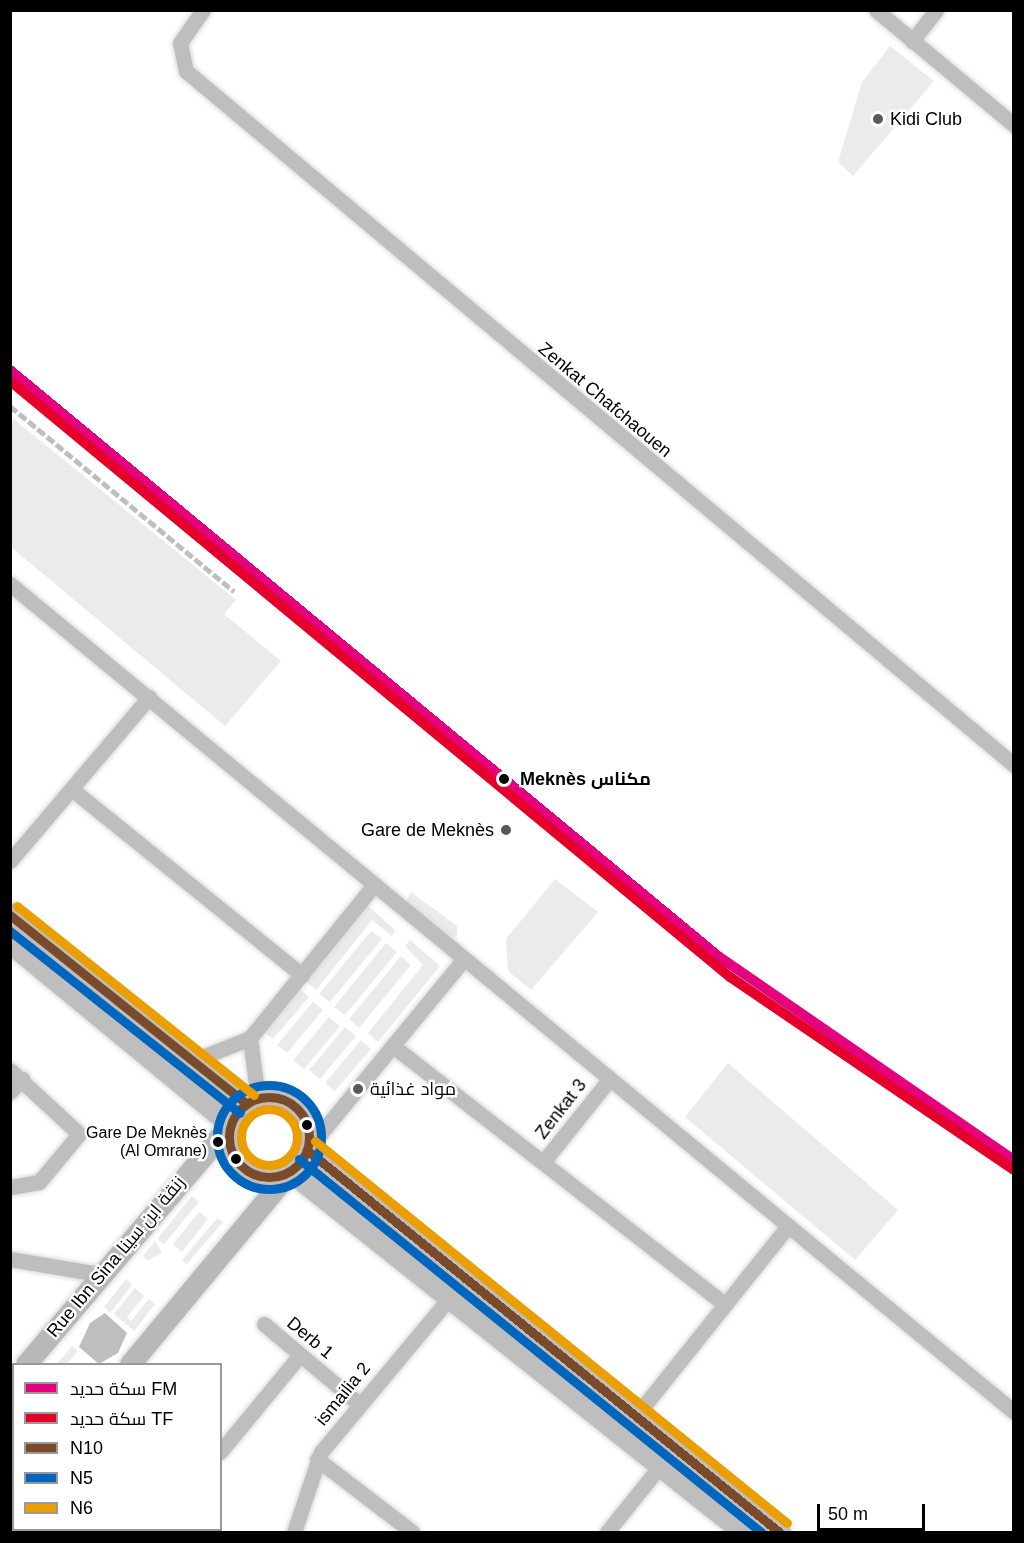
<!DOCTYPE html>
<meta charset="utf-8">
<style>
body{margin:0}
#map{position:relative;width:1024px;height:1543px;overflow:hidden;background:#fff;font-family:Arial,Cairo,sans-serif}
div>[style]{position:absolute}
.green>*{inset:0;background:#ebebeb}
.water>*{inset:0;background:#bebebe}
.roads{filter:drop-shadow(0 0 2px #dbdbdb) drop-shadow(0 0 2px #dbdbdb)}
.minor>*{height:15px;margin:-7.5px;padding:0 7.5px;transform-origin:7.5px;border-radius:7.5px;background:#bebebe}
.secondary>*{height:21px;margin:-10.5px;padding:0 10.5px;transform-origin:10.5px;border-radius:10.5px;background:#b8b8b8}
.primary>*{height:24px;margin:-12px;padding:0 12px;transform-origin:12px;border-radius:12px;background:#bebebe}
.primary>.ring{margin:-12px;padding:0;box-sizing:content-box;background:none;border:24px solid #bebebe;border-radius:50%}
.rail>*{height:4.5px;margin-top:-2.25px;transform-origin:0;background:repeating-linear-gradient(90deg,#bebebe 0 9px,transparent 0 12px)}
.bus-1>*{height:9px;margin:-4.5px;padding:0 4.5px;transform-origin:4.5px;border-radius:4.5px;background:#7a4b2a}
.bus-1>.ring{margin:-4.5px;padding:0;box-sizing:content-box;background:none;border:9px solid #7a4b2a;border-radius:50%}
.bus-2>*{height:9px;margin:-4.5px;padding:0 4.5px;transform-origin:4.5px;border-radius:4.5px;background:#0065bd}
.bus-2>.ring{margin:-4.5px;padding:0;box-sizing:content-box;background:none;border:9px solid #0065bd;border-radius:50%}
.bus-3>*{height:9px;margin:-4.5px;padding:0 4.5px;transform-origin:4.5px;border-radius:4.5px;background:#eb9e00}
.bus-3>.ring{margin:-4.5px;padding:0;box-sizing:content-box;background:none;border:9px solid #eb9e00;border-radius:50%}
.rail-1>*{height:10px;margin:-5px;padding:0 5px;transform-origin:5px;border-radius:5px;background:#e5007d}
.rail-2>*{height:10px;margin:-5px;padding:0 5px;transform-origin:5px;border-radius:5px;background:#e4002b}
.dots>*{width:16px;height:16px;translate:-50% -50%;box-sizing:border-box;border:3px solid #fff;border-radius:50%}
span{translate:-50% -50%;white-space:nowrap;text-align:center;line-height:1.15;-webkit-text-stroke:4.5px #fff;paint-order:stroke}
.bus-label{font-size:16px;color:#000}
.right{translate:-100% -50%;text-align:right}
.poi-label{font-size:18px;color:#000}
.left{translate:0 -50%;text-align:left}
.street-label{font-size:18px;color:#000}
.stop-label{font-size:18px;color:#000;font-weight:700}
.frame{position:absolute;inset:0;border:12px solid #000;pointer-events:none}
.legend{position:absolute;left:12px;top:1363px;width:210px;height:168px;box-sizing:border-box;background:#fff;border:2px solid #999;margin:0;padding:8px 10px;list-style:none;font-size:18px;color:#000}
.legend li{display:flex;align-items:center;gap:12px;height:30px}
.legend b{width:30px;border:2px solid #999}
.scale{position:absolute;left:817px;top:1504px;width:108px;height:27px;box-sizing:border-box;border:3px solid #000;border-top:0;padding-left:8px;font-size:18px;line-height:21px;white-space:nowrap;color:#000;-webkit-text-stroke:4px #fff;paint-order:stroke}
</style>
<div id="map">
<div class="green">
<div style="clip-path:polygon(890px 46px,934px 81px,853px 176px,838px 162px,862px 82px)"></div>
<div style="clip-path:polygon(10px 416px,236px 600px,224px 614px,281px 661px,225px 726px,11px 547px)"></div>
<div style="clip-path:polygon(555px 879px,598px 912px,531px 990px,508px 971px,506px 939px)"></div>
<div style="clip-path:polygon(411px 892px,457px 926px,457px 936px,450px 938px,406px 901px)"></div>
<div style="clip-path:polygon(365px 903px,395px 930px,392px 936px,372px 920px,316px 990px,304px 980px)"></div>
<div style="clip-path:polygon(371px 931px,382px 939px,330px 1002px,319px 994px)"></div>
<div style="clip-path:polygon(410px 940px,440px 966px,378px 1042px,368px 1033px,423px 965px,405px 946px)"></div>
<div style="clip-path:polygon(386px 943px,397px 952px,345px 1015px,334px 1007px)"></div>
<div style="clip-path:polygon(401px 956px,411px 965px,359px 1028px,349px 1019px)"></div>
<div style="clip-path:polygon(299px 988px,309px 997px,273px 1039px,263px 1031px)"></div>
<div style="clip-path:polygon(313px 1002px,323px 1010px,287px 1053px,277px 1045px)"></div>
<div style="clip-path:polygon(329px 1017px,340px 1026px,304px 1069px,293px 1060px)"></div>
<div style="clip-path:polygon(345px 1027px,356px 1036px,320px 1079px,309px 1070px)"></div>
<div style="clip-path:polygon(361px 1040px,371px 1049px,335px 1091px,325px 1083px)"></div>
<div style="clip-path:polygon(728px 1063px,898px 1210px,855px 1260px,685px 1117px)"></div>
<div style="clip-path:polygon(192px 1196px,199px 1202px,164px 1244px,157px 1239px)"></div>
<div style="clip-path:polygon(199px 1212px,208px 1219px,182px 1252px,173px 1244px)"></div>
<div style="clip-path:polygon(217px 1218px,223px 1222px,187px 1264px,182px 1260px)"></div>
<div style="clip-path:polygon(155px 1241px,162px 1252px,148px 1261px,143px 1256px)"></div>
<div style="clip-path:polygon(126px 1279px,132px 1285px,110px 1313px,104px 1307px)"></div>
<div style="clip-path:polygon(135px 1288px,144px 1296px,127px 1317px,131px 1321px,149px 1299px,155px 1304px,134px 1331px,114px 1314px)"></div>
<div style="clip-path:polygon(72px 1346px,78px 1351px,67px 1364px,57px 1364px)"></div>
</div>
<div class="water">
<div style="clip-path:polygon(105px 1313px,127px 1333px,118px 1353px,99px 1364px,79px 1347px,90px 1323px)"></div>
</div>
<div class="roads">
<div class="minor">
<div style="left:203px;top:10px;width:40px;rotate:124.9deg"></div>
<div style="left:180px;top:43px;width:29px;rotate:78deg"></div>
<div style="left:186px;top:71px;width:1080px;rotate:39.97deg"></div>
<div style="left:876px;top:10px;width:180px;rotate:39.8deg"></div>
<div style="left:912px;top:41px;width:39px;rotate:-52deg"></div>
<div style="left:10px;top:584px;width:1301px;rotate:39.51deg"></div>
<div style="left:74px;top:791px;width:293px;rotate:38.9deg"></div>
<div style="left:10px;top:861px;width:215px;rotate:-49.7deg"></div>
<div style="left:393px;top:1046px;width:420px;rotate:37.9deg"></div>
<div style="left:192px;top:1061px;width:62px;rotate:-21.6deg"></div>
<div style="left:10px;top:1070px;width:94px;rotate:42.8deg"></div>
<div style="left:79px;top:1134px;width:62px;rotate:129.8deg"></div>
<div style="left:39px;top:1182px;width:29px;rotate:170deg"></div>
<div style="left:10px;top:1092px;width:18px;rotate:-47deg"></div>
<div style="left:258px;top:1099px;width:62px;rotate:-97.5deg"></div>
<div style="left:250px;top:1038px;width:196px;rotate:-51deg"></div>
<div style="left:307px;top:1150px;width:246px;rotate:-50.6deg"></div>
<div style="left:544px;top:1161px;width:102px;rotate:-51.3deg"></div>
<div style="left:10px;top:1259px;width:90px;rotate:9.6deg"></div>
<div style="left:264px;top:1324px;width:124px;rotate:40.1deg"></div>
<div style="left:635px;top:1417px;width:243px;rotate:-51.3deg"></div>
<div style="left:220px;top:1452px;width:126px;rotate:-50.5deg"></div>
<div style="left:317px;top:1459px;width:120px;rotate:37.5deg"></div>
<div style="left:67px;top:1530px;width:4px;rotate:34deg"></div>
<div style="left:155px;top:1532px;width:3px;rotate:-45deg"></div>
<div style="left:294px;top:1532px;width:84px;rotate:-71.4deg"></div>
<div style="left:321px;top:1452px;width:204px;rotate:-50.2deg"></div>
<div style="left:607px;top:1532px;width:85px;rotate:-51.2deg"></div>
</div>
<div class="secondary">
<div style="left:26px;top:1364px;width:316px;rotate:-49.6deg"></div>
<div style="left:130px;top:1364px;width:252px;rotate:-50.3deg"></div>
<div style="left:10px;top:1383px;width:6px;rotate:-45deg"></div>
<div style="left:10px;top:1508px;width:5px;rotate:-37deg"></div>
</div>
<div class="primary">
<div style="left:10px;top:915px;width:303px;rotate:38.6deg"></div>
<div style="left:10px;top:941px;width:286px;rotate:39.5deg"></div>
<div class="ring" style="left:229px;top:1097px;width:56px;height:56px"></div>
<div style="left:307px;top:1150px;width:607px;rotate:38.98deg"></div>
<div style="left:291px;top:1170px;width:581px;rotate:38.57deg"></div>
</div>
</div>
<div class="rail">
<div style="left:10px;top:406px;width:291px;rotate:39.6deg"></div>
</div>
<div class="bus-1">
<div style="left:10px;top:915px;width:303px;rotate:38.6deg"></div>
<div class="ring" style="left:229px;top:1097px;width:71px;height:71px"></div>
<div style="left:307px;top:1150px;width:607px;rotate:38.98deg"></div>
</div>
<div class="bus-2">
<div style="left:10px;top:931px;width:293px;rotate:38.4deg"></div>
<div class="ring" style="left:217px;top:1085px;width:95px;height:95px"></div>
<div style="left:299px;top:1159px;width:594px;rotate:38.92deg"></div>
</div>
<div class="bus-3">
<div style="left:17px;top:906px;width:303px;rotate:38.6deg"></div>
<div class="ring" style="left:241px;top:1109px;width:47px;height:47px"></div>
<div style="left:315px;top:1141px;width:607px;rotate:38.98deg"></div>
</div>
<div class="rail-1">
<div style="left:10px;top:370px;width:919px;rotate:39.61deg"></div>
<div style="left:718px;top:956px;width:359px;rotate:34.6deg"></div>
</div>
<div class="rail-2">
<div style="left:10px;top:381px;width:935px;rotate:39.62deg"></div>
<div style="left:730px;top:977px;width:343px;rotate:34.2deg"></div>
</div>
<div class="dots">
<div style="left:878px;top:119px;background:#595959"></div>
<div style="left:504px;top:779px;background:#000"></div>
<div style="left:506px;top:830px;background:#595959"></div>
<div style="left:358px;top:1089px;background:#595959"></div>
<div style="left:307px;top:1125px;background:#000"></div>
<div style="left:218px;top:1142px;background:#000"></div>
<div style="left:236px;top:1159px;background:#000"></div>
</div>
<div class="bus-label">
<span class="right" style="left:207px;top:1142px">Gare De Meknès<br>(Al Omrane)</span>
</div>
<div class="poi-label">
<span class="left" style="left:890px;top:119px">Kidi Club</span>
<span class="right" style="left:494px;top:830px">Gare de Meknès</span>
<span class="left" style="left:370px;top:1089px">مواد غذائية</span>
</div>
<div class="street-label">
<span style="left:605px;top:400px;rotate:40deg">Zenkat Chafchaouen</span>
<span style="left:561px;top:1109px;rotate:-52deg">Zenkat 3</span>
<span style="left:116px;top:1257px;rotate:-50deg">Rue Ibn Sina زنقة ابن سينا</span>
<span style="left:310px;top:1338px;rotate:40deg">Derb 1</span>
<span style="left:343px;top:1394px;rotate:-51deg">ismailia 2</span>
</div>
<div class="stop-label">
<span class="left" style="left:520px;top:779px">Meknès مكناس</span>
</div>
<div class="frame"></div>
<ul class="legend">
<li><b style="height:8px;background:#e5007d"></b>سكة حديد FM</li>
<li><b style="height:8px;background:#e4002b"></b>سكة حديد TF</li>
<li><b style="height:8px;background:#7a4b2a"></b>N10</li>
<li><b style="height:8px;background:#0065bd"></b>N5</li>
<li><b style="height:8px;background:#eb9e00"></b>N6</li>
</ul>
<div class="scale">50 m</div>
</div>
